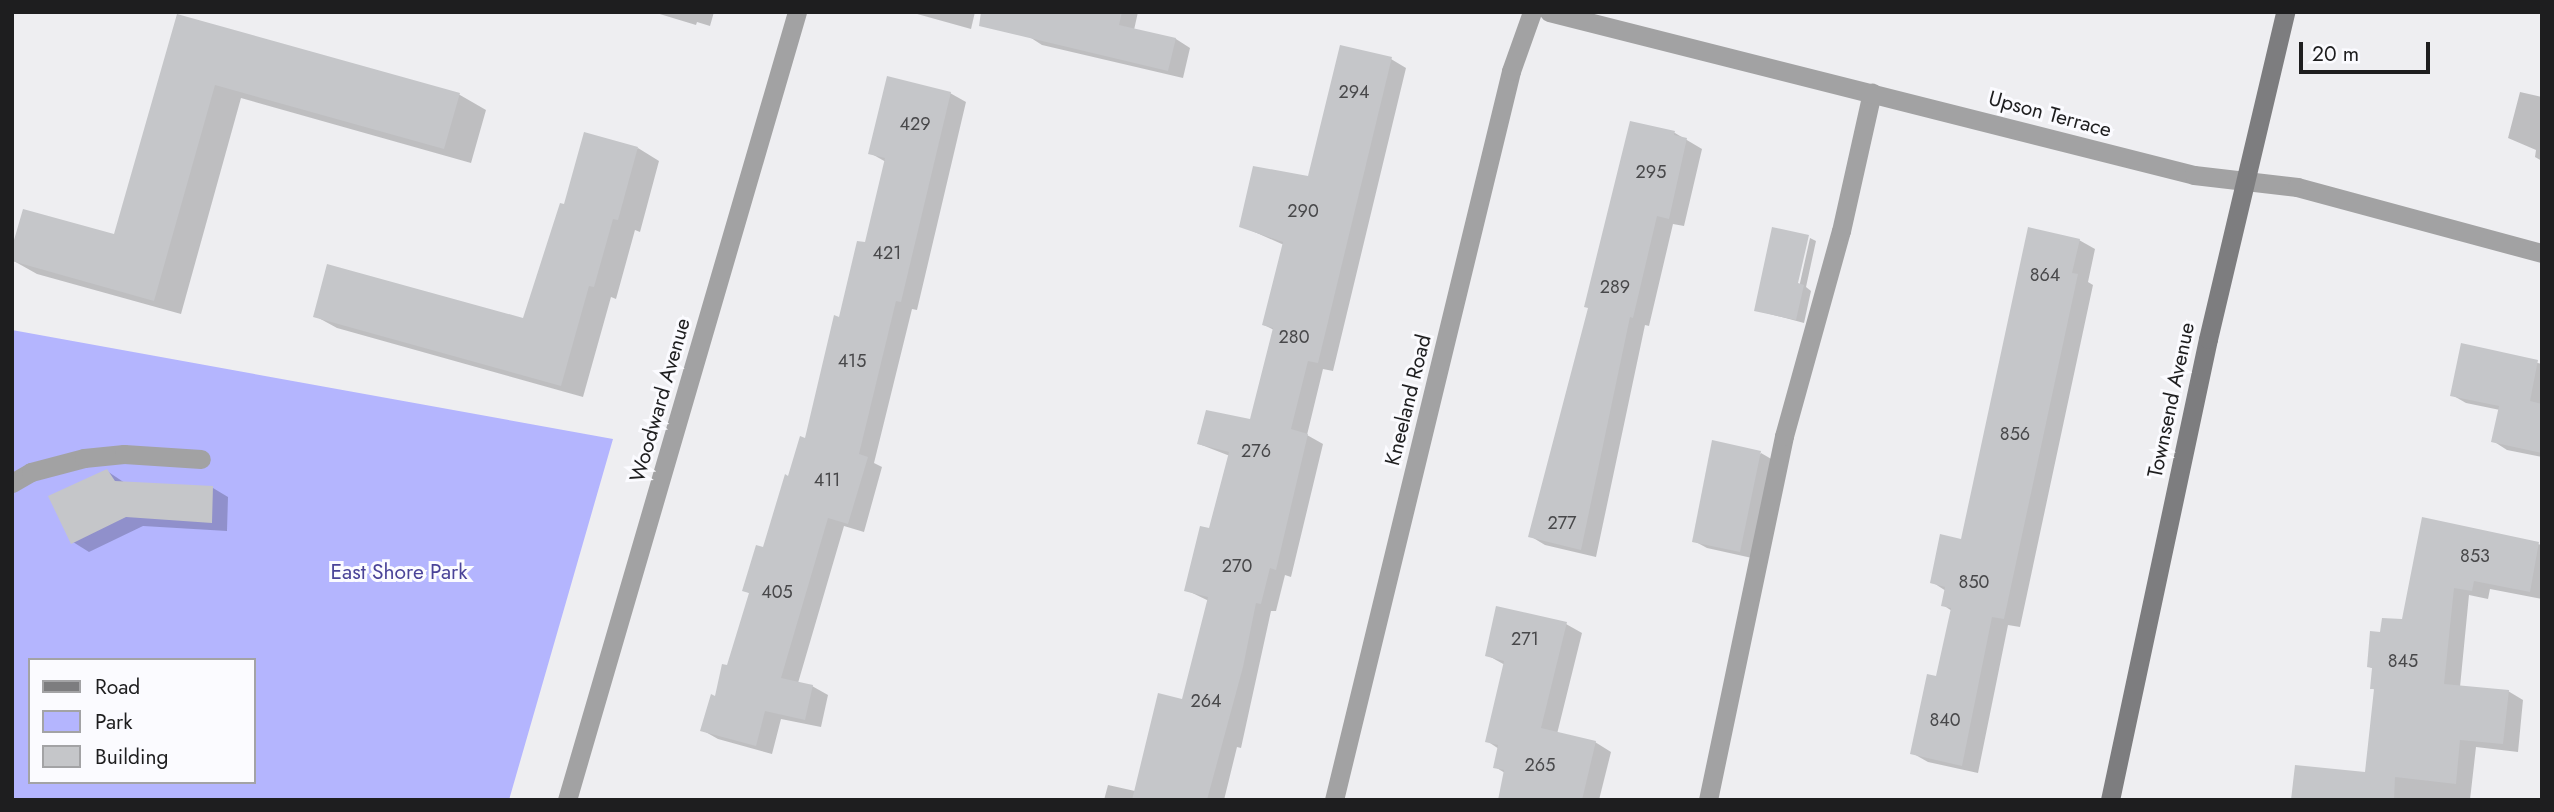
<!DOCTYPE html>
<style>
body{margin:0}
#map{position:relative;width:2554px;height:812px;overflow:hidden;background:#eeeef1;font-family:Jost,sans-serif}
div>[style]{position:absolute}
.green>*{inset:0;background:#b4b5fe}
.shadow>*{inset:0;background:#0003}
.building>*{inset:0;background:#c5c6c9}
.service>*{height:19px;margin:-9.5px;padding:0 9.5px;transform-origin:9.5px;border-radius:9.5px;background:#a2a2a3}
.minor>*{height:19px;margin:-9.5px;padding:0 9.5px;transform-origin:9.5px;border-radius:9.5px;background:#a2a2a3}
.secondary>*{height:19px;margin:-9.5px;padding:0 9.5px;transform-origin:9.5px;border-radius:9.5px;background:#7d7d7f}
span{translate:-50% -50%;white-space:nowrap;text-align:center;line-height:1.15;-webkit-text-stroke:6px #fbfbff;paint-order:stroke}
.number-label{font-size:18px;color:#48484a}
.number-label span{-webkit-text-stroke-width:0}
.street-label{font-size:21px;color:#1e1e1f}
.park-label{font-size:21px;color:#4a4398}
.frame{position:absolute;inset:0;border:14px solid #1e1e1f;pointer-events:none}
.legend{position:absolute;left:28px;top:658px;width:228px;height:126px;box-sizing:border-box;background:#fbfbff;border:2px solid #a3a3a5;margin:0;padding:9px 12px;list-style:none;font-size:21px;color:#1e1e1f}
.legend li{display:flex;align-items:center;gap:14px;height:35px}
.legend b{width:35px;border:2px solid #a3a3a5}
.scale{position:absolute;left:2299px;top:42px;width:131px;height:32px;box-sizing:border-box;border:4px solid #1e1e1f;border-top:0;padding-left:9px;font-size:21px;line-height:24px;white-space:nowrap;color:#1e1e1f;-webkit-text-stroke:5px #fbfbff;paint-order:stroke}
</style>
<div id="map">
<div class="green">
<div style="clip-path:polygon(evenodd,12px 330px,613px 439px,509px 800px,12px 800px,12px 330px,30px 660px,254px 660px,254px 782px,30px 782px,30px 660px)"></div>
</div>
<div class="shadow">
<div style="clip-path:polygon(653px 12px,714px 12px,710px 26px,697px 22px,696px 25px)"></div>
<div style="clip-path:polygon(910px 12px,975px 12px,971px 29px)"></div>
<div style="clip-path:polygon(1034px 12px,1138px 12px,1134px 30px,1176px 39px,1190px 48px,1183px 78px,1042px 45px,1028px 36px)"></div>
<div style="clip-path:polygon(178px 17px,460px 95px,486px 110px,471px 163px,241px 98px,181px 314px,37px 274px,12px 260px,116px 236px)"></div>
<div style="clip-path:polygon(1391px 59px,1406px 68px,1333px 371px,1323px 369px,1307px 435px,1323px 444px,1291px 577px,1285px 575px,1276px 611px,1271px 611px,1241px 748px,1237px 747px,1224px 800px,1104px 800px,1108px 785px,1135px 791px,1184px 701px,1209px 601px,1186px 590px,1211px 530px,1230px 456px,1199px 444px,1251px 421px,1274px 330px,1264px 325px,1284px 245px,1241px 226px,1309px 178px)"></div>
<div style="clip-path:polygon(2520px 92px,2542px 97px,2542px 161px,2535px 157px,2536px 150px,2508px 138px)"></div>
<div style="clip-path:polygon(950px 93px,966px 102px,917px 310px,912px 309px,874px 463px,882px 467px,864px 532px,844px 526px,798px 683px,812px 686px,828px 695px,821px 727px,781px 719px,772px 754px,718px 739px,702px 730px,728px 668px,751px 594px,744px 590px,764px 549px,806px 440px,840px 319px,866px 244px,886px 162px,870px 153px)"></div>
<div style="clip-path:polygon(1631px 123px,1675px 133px,1702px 149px,1684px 226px,1673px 224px,1649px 326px,1645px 325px,1596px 557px,1545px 545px,1530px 536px,1590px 308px)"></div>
<div style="clip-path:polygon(638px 148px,659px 161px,640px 232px,635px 230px,616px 299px,611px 297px,583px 397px,337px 328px,315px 316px,524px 320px,565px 207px)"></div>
<div style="clip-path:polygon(1810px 238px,1816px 241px,1806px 287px,1811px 291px,1804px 323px,1755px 310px,1798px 292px)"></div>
<div style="clip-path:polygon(2079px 240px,2095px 249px,2088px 282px,2093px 285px,2020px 627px,2008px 625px,1978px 773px,1928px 762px,1912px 753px,1937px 678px,1952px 611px,1943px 605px,1946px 591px,1932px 582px,1962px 541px)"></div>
<div style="clip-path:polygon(2463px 345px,2542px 364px,2542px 457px,2507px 450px,2493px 441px,2500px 410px,2466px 403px,2452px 395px)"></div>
<div style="clip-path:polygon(1761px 453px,1773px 460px,1752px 558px,1707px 548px,1694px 541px)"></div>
<div style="clip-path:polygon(107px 471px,125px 483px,213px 488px,228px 497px,227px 531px,143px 526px,89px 552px,73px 542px)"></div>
<div style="clip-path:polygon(2423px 520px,2542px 545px,2542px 599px,2490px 589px,2488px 599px,2469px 595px,2460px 687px,2508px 691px,2523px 700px,2518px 752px,2476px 747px,2470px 800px,2293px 800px,2366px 774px,2376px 691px,2372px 688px,2374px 669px,2368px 666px,2382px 634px,2403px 621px)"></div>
<div style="clip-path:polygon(1566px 624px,1582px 633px,1557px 734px,1595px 742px,1611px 752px,1599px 800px,1503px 800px,1505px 773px,1495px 767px,1499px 749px,1487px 741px,1505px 665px,1487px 655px)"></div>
</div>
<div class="building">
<div style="clip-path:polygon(981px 12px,1122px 12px,1119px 25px,1176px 38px,1168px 71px,979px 26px)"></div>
<div style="clip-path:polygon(177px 14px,460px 93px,444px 149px,215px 85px,154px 301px,12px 261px,12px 247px,23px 209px,114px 234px)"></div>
<div style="clip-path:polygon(1340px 45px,1392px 57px,1318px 363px,1308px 361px,1291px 429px,1308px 434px,1276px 570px,1270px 568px,1261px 604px,1256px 603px,1243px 667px,1207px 800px,1132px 800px,1158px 693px,1182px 699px,1208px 597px,1184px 591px,1200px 526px,1209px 528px,1229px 452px,1197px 444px,1206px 410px,1250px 419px,1273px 328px,1262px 325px,1283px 242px,1239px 227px,1253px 166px,1308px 176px)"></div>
<div style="clip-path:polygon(887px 76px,951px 92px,901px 302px,896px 301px,859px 454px,868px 457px,848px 524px,828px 518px,781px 678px,813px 685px,805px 720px,765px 711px,756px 746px,700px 731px,711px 694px,715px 696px,722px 664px,727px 665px,749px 593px,742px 591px,756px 545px,763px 547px,785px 474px,788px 476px,800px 436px,805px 438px,834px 315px,839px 317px,857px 241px,865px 242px,885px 158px,868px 154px)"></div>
<div style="clip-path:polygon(1630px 121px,1675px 131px,1674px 135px,1687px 138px,1669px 219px,1657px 216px,1633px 318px,1630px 317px,1581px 550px,1528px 537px,1588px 308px,1584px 307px)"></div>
<div style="clip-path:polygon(584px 132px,638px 147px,618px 220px,613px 219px,594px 287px,589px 286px,561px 386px,313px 317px,327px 264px,523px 318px,560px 203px,564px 204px)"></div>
<div style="clip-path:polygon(1772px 227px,1809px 235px,1798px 283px,1804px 285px,1796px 320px,1754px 311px)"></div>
<div style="clip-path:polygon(2028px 227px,2080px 239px,2072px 273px,2078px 274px,2004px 619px,1992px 617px,1962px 766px,1910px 754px,1927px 674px,1936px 676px,1951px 608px,1941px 606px,1945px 587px,1930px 583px,1940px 534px,1961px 539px)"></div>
<div style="clip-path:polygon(2461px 343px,2538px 360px,2530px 401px,2542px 404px,2542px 453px,2491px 442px,2499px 406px,2450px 396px)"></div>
<div style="clip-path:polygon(1712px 440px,1761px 451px,1740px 552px,1692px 542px)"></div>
<div style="clip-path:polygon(107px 469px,115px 481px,213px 486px,212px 523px,126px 517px,71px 544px,48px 496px)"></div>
<div style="clip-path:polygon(2422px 517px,2539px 542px,2530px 592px,2474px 581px,2472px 591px,2454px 588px,2444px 684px,2509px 690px,2503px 744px,2460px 740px,2456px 784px,2395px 777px,2394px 800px,2291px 800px,2295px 765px,2365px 772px,2374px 689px,2370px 689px,2372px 668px,2367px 667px,2370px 631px,2380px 632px,2382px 618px,2402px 619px)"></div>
<div style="clip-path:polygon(1496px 606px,1567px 622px,1541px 728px,1596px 741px,1582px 800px,1498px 800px,1504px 770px,1493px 768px,1498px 745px,1485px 742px,1504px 661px,1485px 656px)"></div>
</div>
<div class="service">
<div style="left:12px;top:483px;width:22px;rotate:-30deg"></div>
<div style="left:31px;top:472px;width:55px;rotate:-14.8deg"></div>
<div style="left:84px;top:458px;width:40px;rotate:-5.7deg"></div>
<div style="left:124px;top:454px;width:77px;rotate:3.7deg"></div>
<div style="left:1708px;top:800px;width:372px;rotate:-78.2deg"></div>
<div style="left:1784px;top:436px;width:213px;rotate:-74.5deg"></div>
<div style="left:1841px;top:231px;width:142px;rotate:-77.4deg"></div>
</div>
<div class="minor">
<div style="left:1549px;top:12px;width:665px;rotate:14.18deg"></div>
<div style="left:2194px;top:175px;width:104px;rotate:6.6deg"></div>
<div style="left:2297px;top:187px;width:254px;rotate:15.1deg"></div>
<div style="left:567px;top:800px;width:821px;rotate:-73.73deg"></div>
<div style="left:1334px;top:800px;width:750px;rotate:-76.35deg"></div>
<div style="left:1511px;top:71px;width:63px;rotate:-70.4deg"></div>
</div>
<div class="secondary">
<div style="left:2110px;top:800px;width:471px;rotate:-78deg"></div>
<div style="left:2208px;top:339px;width:336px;rotate:-76.7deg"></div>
</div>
<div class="number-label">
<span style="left:1354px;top:92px">294</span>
<span style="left:915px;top:124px">429</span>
<span style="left:1651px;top:172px">295</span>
<span style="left:1303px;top:211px">290</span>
<span style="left:887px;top:253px">421</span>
<span style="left:2045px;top:275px">864</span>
<span style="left:1615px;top:287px">289</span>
<span style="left:1294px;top:337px">280</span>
<span style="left:852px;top:361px">415</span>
<span style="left:2015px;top:434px">856</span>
<span style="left:1256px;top:451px">276</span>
<span style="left:827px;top:480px">411</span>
<span style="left:1562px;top:523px">277</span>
<span style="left:2475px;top:556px">853</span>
<span style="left:1237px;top:566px">270</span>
<span style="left:1974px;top:582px">850</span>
<span style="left:777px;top:592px">405</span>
<span style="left:1525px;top:639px">271</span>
<span style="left:2403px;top:661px">845</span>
<span style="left:1206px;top:701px">264</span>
<span style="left:1945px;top:720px">840</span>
<span style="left:1540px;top:765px">265</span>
</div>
<div class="street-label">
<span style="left:2050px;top:114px;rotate:15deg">Upson Terrace</span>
<span style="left:660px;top:400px;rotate:-74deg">Woodward Avenue</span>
<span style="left:1408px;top:400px;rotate:-76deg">Kneeland Road</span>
<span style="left:2171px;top:400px;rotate:-78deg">Townsend Avenue</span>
</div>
<div class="park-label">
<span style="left:399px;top:572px">East Shore Park</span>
</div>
<div class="frame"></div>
<ul class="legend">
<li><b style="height:9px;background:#7d7d7f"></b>Road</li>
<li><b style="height:19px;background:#b4b5fe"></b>Park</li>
<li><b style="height:19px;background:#c5c6c9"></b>Building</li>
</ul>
<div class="scale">20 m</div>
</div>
